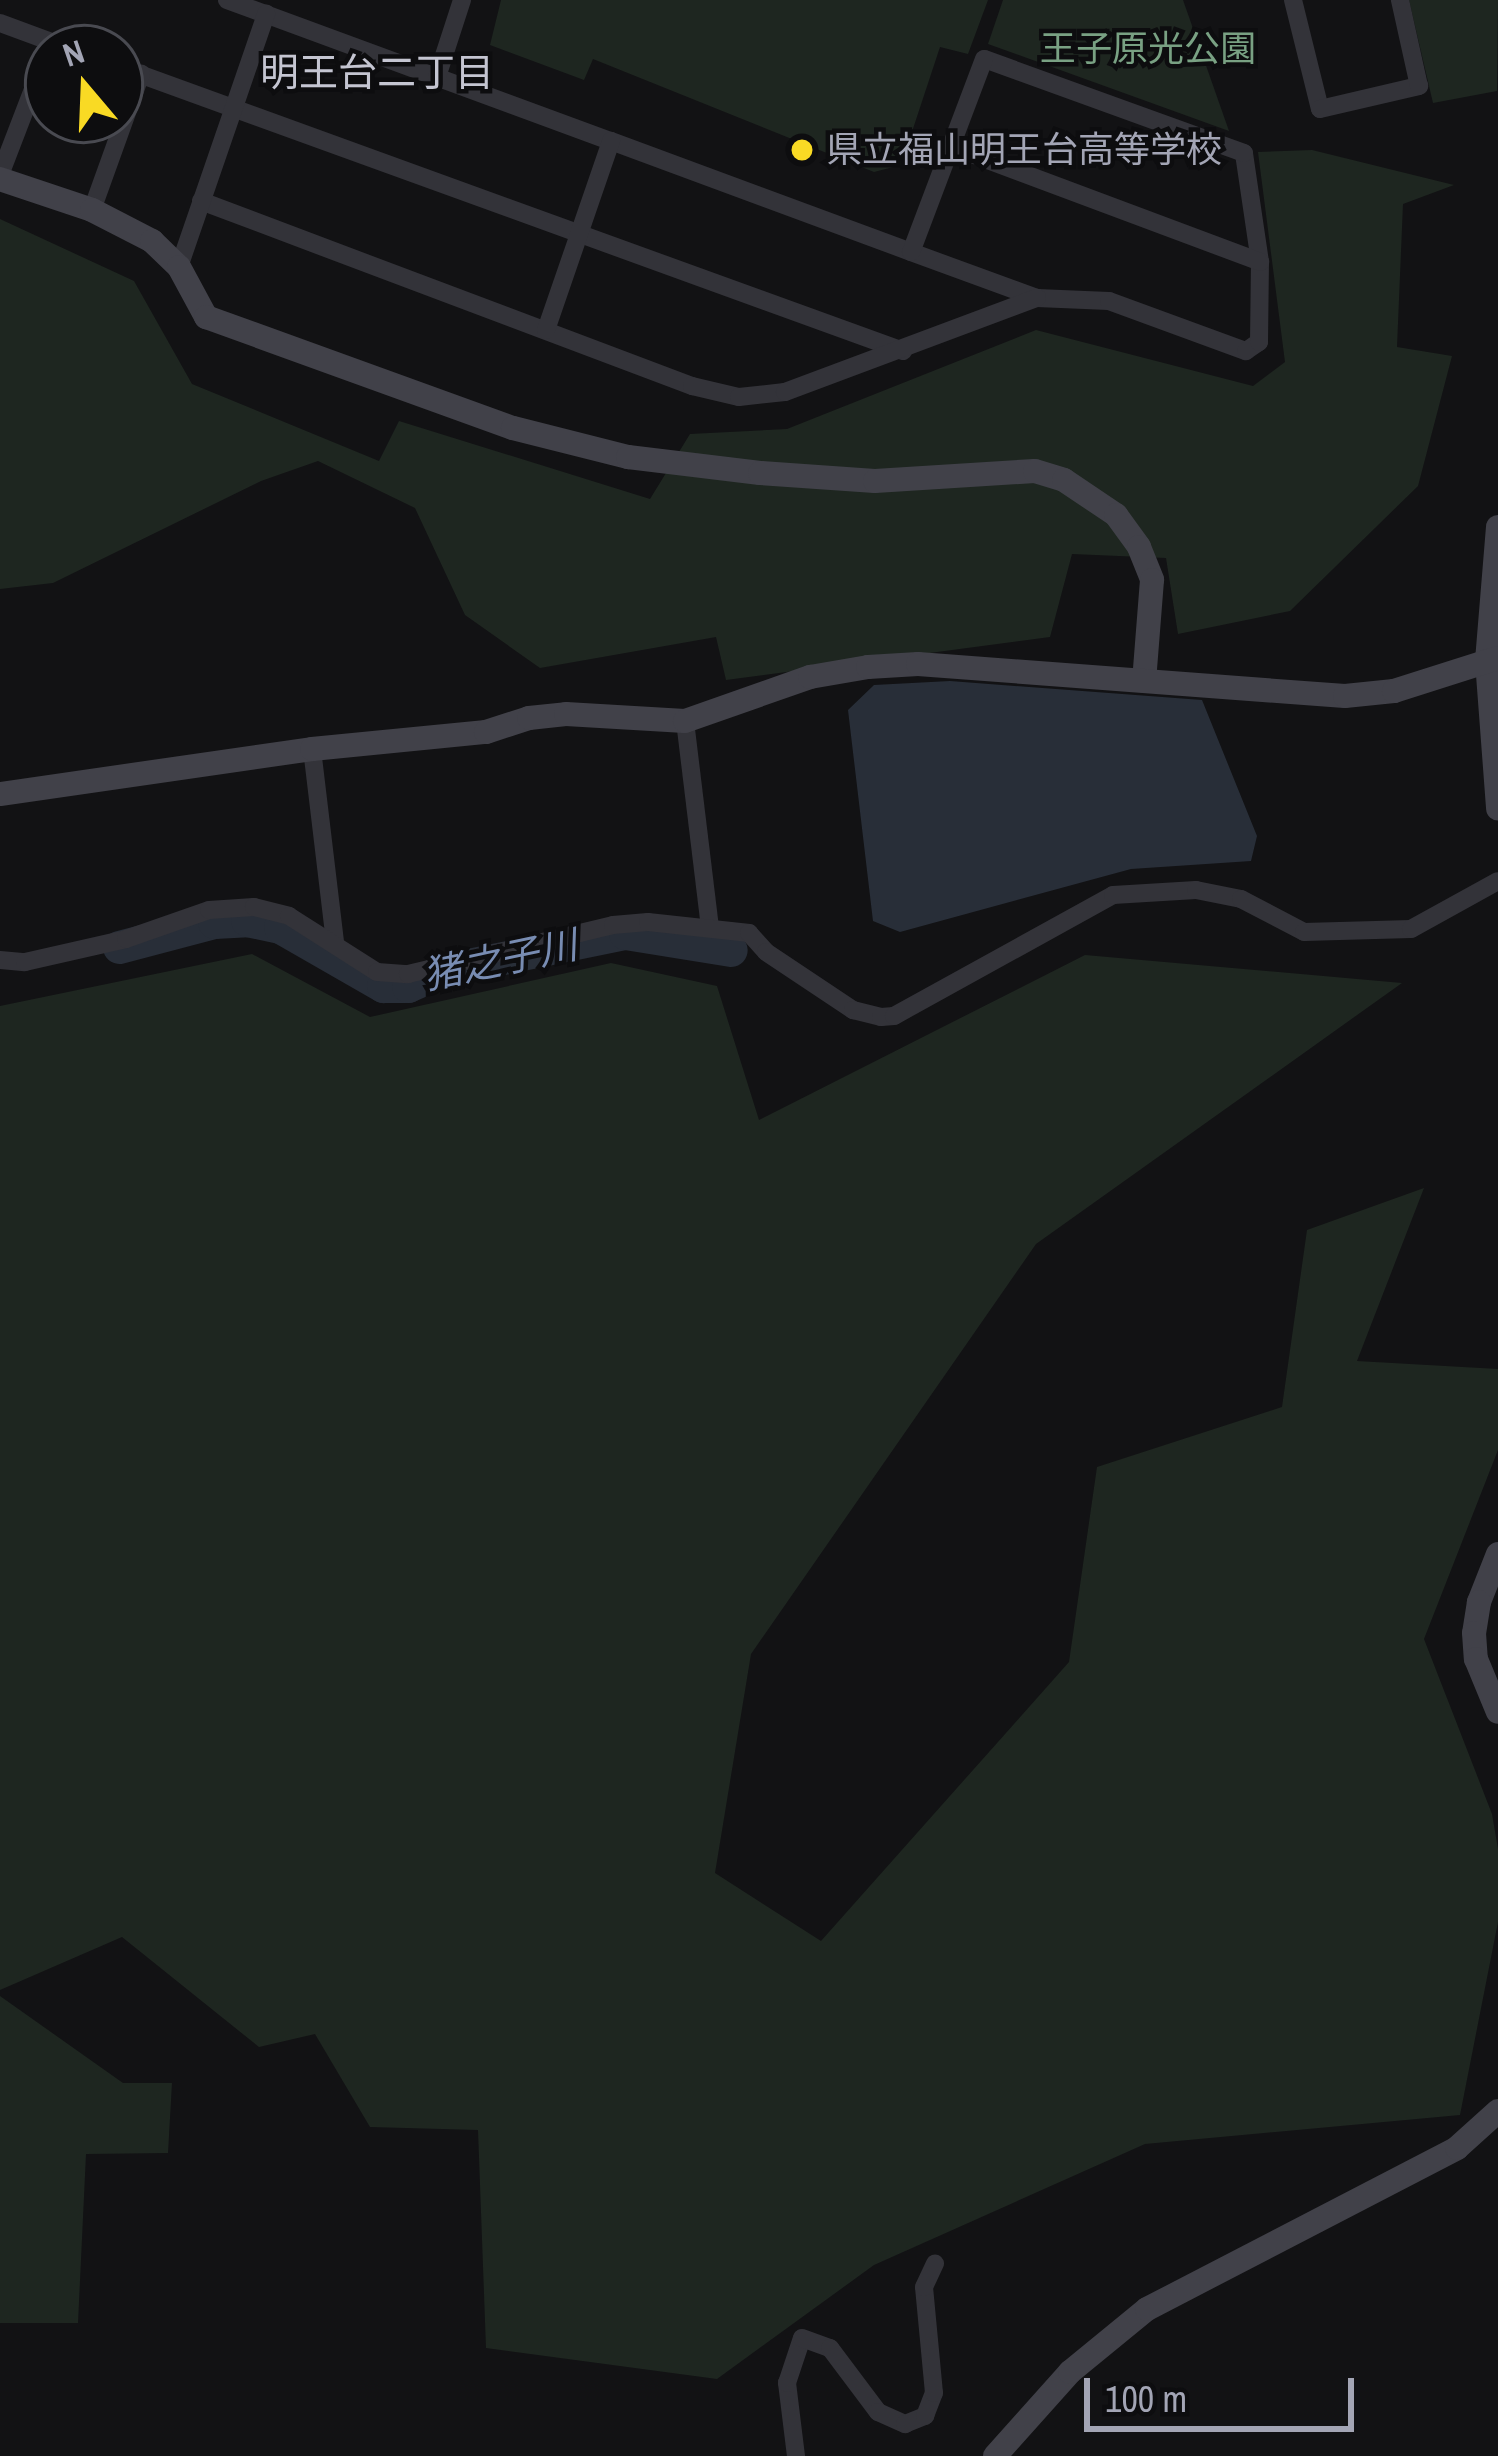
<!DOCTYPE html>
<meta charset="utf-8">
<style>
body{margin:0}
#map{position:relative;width:1498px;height:2456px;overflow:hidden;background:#121214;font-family:"Archivo Narrow","Noto Sans JP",sans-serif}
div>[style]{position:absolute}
.green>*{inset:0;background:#1e2620}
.water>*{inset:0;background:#282e38}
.river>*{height:33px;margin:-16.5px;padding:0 16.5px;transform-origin:16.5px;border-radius:16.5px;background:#282e38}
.street>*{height:18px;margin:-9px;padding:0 9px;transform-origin:9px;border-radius:9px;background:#333339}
.secondary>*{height:24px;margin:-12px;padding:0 12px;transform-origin:12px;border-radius:12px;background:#414149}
.dots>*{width:33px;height:33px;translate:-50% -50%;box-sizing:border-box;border:6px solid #0d0d0f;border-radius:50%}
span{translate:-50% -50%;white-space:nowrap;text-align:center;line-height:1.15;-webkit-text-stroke:9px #0d0d0f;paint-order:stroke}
.park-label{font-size:36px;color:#79a183}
.poi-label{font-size:36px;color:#a3a5b5}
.left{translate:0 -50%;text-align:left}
.neighbourhood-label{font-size:39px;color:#c4c5d1}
.water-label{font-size:39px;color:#788cb2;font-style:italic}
.north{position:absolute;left:24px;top:24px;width:120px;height:120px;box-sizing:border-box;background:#0d0d0f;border:3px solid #494a51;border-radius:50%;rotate:341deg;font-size:33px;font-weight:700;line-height:48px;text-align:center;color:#a3a5b5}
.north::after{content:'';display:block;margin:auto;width:42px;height:54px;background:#f9da24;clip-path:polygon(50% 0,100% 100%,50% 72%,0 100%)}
.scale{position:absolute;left:1084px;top:2378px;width:270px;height:54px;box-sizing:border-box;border:6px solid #a3a5b5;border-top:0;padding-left:15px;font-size:36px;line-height:42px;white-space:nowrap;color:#a3a5b5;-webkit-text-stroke:9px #0d0d0f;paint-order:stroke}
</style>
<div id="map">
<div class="green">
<div style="clip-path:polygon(501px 0,988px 0,968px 54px,940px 47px,901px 165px,874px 172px,593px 59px,584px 80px,490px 45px)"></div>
<div style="clip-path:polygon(1003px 0,1183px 0,1229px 131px,988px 44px)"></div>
<div style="clip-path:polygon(1409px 0,1498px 0,1497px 91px,1433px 103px)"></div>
<div style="clip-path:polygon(1312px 150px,1454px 185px,1403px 204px,1397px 347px,1452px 356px,1418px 486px,1290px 611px,1178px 634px,1166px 558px,1072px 554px,1050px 637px,726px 680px,716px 637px,540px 668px,465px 615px,415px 508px,318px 461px,261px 481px,53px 583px,0 589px,0 219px,134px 281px,192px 384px,379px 461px,399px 421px,650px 499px,690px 434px,787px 429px,1036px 330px,1253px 386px,1285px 362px,1258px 152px)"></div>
<div style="clip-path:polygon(252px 954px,370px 1017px,611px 963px,717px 986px,759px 1120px,1085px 955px,1402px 983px,1036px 1244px,751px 1654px,715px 1873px,821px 1941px,1069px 1662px,1097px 1467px,1282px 1407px,1307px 1230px,1424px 1188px,1357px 1361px,1498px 1369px,1498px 1450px,1424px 1639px,1492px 1814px,1498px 1849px,1498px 1922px,1460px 2115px,1145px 2144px,874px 2265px,717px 2379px,486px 2348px,478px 2130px,370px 2127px,315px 2034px,259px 2047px,122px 1937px,0 1990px,0 1006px)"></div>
<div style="clip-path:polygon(0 1996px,123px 2083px,172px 2083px,168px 2153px,86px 2154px,78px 2323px,0 2323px)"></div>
</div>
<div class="water">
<div style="clip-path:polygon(950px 681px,1202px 700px,1257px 836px,1251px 861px,1131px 869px,900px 932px,873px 921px,848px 710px,874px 685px)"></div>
</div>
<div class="river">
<div style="left:119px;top:947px;width:98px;rotate:-14.7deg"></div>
<div style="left:214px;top:922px;width:33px;rotate:-3deg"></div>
<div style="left:247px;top:920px;width:34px;rotate:12deg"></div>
<div style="left:280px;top:927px;width:119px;rotate:29.8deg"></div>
<div style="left:383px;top:986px;width:25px"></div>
<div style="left:408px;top:986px;width:39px;rotate:-24deg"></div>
<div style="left:444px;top:970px;width:185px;rotate:-11.6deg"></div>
<div style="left:625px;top:933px;width:107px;rotate:9.1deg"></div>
</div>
<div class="street">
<div style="left:227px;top:0;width:409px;rotate:20.2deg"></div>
<div style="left:611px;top:141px;width:320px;rotate:20.3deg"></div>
<div style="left:911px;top:252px;width:134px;rotate:20.1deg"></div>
<div style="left:1037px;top:298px;width:72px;rotate:2.4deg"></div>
<div style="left:1109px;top:301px;width:146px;rotate:20.1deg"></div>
<div style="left:1246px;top:351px;width:16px;rotate:-35deg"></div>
<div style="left:1259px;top:342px;width:80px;rotate:-89.3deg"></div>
<div style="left:1260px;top:262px;width:110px;rotate:-98.4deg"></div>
<div style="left:1244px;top:153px;width:276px;rotate:-160.1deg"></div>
<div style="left:984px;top:59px;width:206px;rotate:110.7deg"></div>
<div style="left:1293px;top:0;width:112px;rotate:76.1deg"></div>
<div style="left:1320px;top:109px;width:102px;rotate:-13.1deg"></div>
<div style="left:1419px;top:86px;width:88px;rotate:-102.5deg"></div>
<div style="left:0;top:23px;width:72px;rotate:20.2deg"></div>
<div style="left:120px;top:67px;width:833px;rotate:19.94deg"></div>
<div style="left:437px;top:77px;width:81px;rotate:-72deg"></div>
<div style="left:953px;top:147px;width:328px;rotate:20.5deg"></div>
<div style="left:0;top:175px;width:134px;rotate:-69deg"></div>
<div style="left:201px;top:201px;width:525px;rotate:20.65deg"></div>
<div style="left:692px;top:386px;width:48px;rotate:13.2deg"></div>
<div style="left:739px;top:397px;width:46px;rotate:-6.2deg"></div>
<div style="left:785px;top:392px;width:269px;rotate:-20.5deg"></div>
<div style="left:92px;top:210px;width:145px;rotate:-70.2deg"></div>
<div style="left:179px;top:267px;width:268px;rotate:-71deg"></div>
<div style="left:546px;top:330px;width:200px;rotate:-71deg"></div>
<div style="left:685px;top:721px;width:209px;rotate:83.1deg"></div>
<div style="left:312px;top:749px;width:193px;rotate:83.2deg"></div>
<div style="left:0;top:960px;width:25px;rotate:5deg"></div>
<div style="left:25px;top:962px;width:104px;rotate:-12.8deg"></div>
<div style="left:126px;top:939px;width:88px;rotate:-19.3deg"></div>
<div style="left:209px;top:910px;width:45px;rotate:-3.8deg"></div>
<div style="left:254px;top:907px;width:36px;rotate:14deg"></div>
<div style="left:289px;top:916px;width:104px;rotate:32.5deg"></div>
<div style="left:377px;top:972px;width:31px;rotate:4deg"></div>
<div style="left:408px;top:974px;width:211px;rotate:-13.4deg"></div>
<div style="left:613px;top:925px;width:35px;rotate:-5deg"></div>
<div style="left:648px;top:922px;width:102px;rotate:6.2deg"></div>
<div style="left:749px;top:933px;width:25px;rotate:48deg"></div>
<div style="left:766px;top:952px;width:105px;rotate:33.7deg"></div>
<div style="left:853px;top:1010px;width:29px;rotate:14deg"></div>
<div style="left:881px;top:1017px;width:13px;rotate:-4deg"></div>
<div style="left:894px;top:1016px;width:250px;rotate:-28.9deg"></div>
<div style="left:1113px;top:895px;width:83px;rotate:-3.4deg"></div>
<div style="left:1196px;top:890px;width:46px;rotate:11.3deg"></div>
<div style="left:1241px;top:899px;width:71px;rotate:27.6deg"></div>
<div style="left:1304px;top:932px;width:107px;rotate:-1.6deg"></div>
<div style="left:1411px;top:929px;width:99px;rotate:-28.9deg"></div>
<div style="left:796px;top:2456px;width:74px;rotate:-97deg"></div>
<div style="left:787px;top:2383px;width:47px;rotate:-71.6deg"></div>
<div style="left:802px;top:2338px;width:30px;rotate:20deg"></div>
<div style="left:830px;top:2348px;width:80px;rotate:53.1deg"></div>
<div style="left:878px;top:2412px;width:30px;rotate:24deg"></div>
<div style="left:905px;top:2424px;width:22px;rotate:-22deg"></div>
<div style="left:925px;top:2416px;width:25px;rotate:-69deg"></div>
<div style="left:934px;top:2393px;width:106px;rotate:-95.4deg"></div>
<div style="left:924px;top:2287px;width:26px;rotate:-65deg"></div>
</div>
<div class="secondary">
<div style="left:0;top:179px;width:97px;rotate:18.6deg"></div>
<div style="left:92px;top:210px;width:68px;rotate:27.3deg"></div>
<div style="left:152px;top:241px;width:37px;rotate:44deg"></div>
<div style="left:179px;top:267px;width:57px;rotate:61.6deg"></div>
<div style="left:206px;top:317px;width:326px;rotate:19.9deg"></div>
<div style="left:513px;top:428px;width:119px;rotate:14.2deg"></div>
<div style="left:628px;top:457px;width:133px;rotate:6.9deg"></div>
<div style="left:760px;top:473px;width:115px;rotate:4deg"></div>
<div style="left:875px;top:481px;width:160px;rotate:-3.6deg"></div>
<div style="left:1035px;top:471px;width:30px;rotate:17deg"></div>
<div style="left:1064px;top:480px;width:63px;rotate:33.9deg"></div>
<div style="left:1116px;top:515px;width:39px;rotate:54deg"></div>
<div style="left:1139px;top:547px;width:35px;rotate:68deg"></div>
<div style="left:1152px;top:580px;width:101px;rotate:94.5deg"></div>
<div style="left:1498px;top:527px;width:134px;rotate:94.7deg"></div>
<div style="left:1487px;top:661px;width:148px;rotate:85.7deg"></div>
<div style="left:0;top:794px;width:315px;rotate:-8.2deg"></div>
<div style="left:312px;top:749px;width:175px;rotate:-5.6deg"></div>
<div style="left:486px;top:732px;width:45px;rotate:-18deg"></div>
<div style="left:529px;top:718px;width:37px;rotate:-6deg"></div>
<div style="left:566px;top:714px;width:119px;rotate:3.4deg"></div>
<div style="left:685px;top:721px;width:133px;rotate:-19.4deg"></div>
<div style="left:810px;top:677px;width:59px;rotate:-9.8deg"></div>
<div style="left:868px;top:667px;width:50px;rotate:-3.4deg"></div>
<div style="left:918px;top:664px;width:428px;rotate:4.3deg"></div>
<div style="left:1345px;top:696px;width:49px;rotate:-5.8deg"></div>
<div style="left:1394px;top:691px;width:109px;rotate:-17.6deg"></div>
<div style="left:1498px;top:1554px;width:52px;rotate:111.6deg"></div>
<div style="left:1479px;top:1602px;width:31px;rotate:99deg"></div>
<div style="left:1474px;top:1633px;width:26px;rotate:86deg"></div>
<div style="left:1476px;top:1659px;width:57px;rotate:67.5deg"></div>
<div style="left:995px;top:2456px;width:113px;rotate:-48.2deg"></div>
<div style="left:1070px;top:2372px;width:99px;rotate:-39.3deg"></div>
<div style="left:1147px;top:2309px;width:349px;rotate:-27.4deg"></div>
<div style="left:1457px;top:2148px;width:55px;rotate:-42.1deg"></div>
</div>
<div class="dots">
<div style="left:802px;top:150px;background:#f9da24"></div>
</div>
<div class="park-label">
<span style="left:1148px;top:49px">王子原光公園</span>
</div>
<div class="poi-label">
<span class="left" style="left:826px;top:150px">県立福山明王台高等学校</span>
</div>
<div class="neighbourhood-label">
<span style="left:377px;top:72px">明王台二丁目</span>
</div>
<div class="water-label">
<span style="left:500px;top:960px;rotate:-12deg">猪之子川</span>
</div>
<div class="north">N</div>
<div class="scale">100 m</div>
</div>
